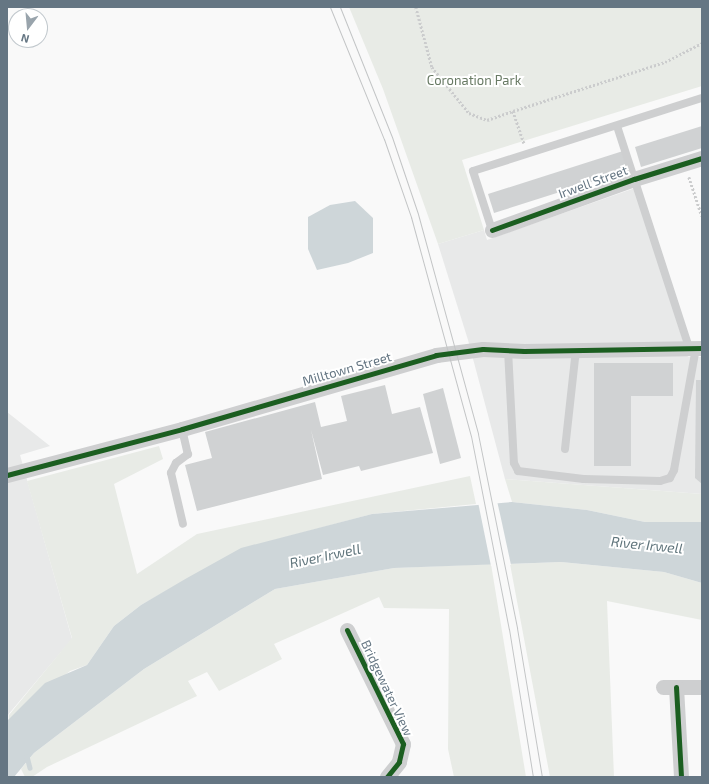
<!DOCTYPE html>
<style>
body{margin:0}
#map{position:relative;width:709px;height:784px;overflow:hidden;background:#f9f9f9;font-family:"Exo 2",sans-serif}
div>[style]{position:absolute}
.built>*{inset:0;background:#e8e9e9}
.green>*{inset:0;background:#e8ebe6}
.water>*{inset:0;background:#ced6d9}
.pier>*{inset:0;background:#f9f9f9}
.stream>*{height:4.5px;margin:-2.25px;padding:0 2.25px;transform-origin:2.25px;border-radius:2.25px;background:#ced6d9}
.building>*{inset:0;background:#d0d2d3}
.path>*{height:2.5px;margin-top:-1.25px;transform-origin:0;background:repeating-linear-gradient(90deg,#cbcccd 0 2px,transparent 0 4px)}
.service>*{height:8px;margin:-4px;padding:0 4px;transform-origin:4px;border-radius:4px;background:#cecfd0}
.minor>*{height:15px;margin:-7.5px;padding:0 7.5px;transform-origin:7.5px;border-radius:7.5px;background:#cecfd0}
.tram>*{height:1px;margin:-0.5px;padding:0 0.5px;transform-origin:0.5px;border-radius:0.5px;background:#c3c5c6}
.cycleway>*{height:5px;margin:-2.5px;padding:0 2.5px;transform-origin:2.5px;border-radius:2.5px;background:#1b5e20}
span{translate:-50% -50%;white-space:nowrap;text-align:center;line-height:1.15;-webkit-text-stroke:4px #fff;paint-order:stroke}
.park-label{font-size:13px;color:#687a64}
.street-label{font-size:13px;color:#657683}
.water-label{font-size:14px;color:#60757c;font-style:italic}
.frame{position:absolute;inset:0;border:8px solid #657683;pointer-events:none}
.north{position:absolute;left:8px;top:8px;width:40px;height:40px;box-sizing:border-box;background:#fff;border:1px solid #c1c8cd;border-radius:50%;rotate:196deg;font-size:11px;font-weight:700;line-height:16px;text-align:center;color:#657683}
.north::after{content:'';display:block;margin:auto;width:14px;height:18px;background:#99a4ac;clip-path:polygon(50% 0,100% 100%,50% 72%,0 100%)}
</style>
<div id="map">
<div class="built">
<div style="clip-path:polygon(635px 188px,688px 357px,702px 357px,702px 494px,505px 479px,468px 340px,438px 244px,484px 230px,487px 240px)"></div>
<div style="clip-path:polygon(7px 412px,50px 446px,20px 455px,72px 639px,7px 716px)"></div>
</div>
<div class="green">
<div style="clip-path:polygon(349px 7px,702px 7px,702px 86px,462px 160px,484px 230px,438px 244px,383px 89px)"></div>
<div style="clip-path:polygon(159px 446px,163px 459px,114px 484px,137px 574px,197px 534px,470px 476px,476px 504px,372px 514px,241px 549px,141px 605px,114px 626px,87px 665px,70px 671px,9px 720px,9px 715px,72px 638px,27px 481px)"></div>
<div style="clip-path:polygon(505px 479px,702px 494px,702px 522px,645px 522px,587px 510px,512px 502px)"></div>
<div style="clip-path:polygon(561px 562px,664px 572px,702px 583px,702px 620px,607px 601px,614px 777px,550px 777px,510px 564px)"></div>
<div style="clip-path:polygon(491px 564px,526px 777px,454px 777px,448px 749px,449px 609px,384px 608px,379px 597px,274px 644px,282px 659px,219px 691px,207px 672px,188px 681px,197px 696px,47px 767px,32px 777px,25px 777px,21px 769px,34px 753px,144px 669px,275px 589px,394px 568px)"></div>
</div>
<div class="water">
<div style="clip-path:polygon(355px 201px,373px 218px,373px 253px,348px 263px,317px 270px,308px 249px,308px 217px,330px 205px)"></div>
<div style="clip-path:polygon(512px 502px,587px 510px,645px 522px,702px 522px,702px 583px,664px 572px,561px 562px,394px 568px,275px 589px,144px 669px,34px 753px,14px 777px,7px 777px,7px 721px,45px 683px,87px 665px,114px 626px,141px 605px,187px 578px,241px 548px,372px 514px)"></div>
</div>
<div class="pier">
<div style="clip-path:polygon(497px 501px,500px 514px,511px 565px,491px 566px,478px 502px)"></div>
</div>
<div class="stream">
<div style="left:27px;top:756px;width:12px;rotate:76deg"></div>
</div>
<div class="building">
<div style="clip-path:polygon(702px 126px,702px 148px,641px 167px,635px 147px)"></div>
<div style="clip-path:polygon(623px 151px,629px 170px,494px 213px,488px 194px)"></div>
<div style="clip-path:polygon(594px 363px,673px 363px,673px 396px,631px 396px,631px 466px,594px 466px)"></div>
<div style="clip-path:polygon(696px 380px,702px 380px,702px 484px,695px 478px)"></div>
<div style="clip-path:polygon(385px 385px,392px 414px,420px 407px,433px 453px,361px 471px,359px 466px,323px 475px,311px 430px,322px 479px,197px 511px,185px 465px,212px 458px,205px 432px,315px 402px,321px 427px,347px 421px,341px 396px)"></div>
<div style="clip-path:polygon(443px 388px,461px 458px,440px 464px,423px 394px)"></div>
</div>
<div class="path">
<div style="left:416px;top:7px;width:62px;rotate:75.1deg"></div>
<div style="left:432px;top:67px;width:59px;rotate:51.2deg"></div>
<div style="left:469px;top:113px;width:19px;rotate:21deg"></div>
<div style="left:487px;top:120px;width:28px;rotate:-19deg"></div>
<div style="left:513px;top:111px;width:34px;rotate:71deg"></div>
<div style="left:513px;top:111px;width:160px;rotate:-17.9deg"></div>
<div style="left:665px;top:62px;width:42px;rotate:-27.2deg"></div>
<div style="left:689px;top:177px;width:41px;rotate:71.6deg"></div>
</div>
<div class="service">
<div style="left:617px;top:126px;width:233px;rotate:72deg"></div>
<div style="left:492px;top:230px;width:62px;rotate:-107.9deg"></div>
<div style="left:473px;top:171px;width:240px;rotate:-17.7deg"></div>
<div style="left:508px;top:350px;width:113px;rotate:87deg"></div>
<div style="left:514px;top:463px;width:9px;rotate:63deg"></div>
<div style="left:518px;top:471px;width:66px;rotate:6.9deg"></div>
<div style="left:584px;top:479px;width:76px;rotate:1.5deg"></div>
<div style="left:660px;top:481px;width:10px;rotate:-17deg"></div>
<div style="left:670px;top:478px;width:9px;rotate:-63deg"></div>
<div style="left:674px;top:470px;width:124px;rotate:-79.8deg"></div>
<div style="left:182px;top:429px;width:26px;rotate:77deg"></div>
<div style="left:188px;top:454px;width:15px;rotate:143deg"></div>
<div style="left:176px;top:463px;width:11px;rotate:117deg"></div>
<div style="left:171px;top:473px;width:52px;rotate:76.8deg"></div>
<div style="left:565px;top:449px;width:100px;rotate:-83.7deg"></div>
</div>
<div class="minor">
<div style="left:492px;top:230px;width:151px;rotate:-19.8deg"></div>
<div style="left:634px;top:179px;width:71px;rotate:-17.2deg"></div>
<div style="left:7px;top:475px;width:181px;rotate:-14.7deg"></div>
<div style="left:182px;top:429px;width:265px;rotate:-16.2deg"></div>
<div style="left:436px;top:355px;width:47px;rotate:-7.3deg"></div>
<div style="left:483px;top:349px;width:41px;rotate:2.8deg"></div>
<div style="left:524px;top:351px;width:178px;rotate:-1deg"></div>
<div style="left:347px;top:630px;width:127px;rotate:63.8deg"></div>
<div style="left:403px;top:744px;width:18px;rotate:103deg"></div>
<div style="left:399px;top:762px;width:19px;rotate:129deg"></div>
<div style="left:663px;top:687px;width:39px"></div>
<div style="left:676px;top:687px;width:90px;rotate:86.8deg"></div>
</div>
<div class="tram">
<div style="left:330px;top:7px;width:143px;rotate:67.8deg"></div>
<div style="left:384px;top:139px;width:83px;rotate:70.9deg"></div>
<div style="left:411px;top:217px;width:227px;rotate:74.7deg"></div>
<div style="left:471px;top:436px;width:197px;rotate:78.9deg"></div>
<div style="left:509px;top:629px;width:150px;rotate:80.8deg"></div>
<div style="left:340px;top:7px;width:140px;rotate:68.2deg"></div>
<div style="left:392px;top:137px;width:81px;rotate:71.3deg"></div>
<div style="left:418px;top:214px;width:228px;rotate:74.7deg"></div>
<div style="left:478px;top:434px;width:198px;rotate:78.6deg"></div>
<div style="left:517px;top:628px;width:151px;rotate:80.5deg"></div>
</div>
<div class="cycleway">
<div style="left:492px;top:230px;width:151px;rotate:-19.8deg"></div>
<div style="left:634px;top:179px;width:71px;rotate:-17.2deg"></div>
<div style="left:7px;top:475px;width:181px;rotate:-14.7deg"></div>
<div style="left:182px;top:429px;width:265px;rotate:-16.2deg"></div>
<div style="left:436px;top:355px;width:47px;rotate:-7.3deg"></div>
<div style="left:483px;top:349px;width:41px;rotate:2.8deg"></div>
<div style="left:524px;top:351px;width:178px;rotate:-1deg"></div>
<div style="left:347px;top:630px;width:127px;rotate:63.8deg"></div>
<div style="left:403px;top:744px;width:18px;rotate:103deg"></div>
<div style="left:399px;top:762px;width:19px;rotate:129deg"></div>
<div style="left:676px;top:687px;width:90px;rotate:86.8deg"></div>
</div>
<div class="park-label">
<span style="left:474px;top:80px">Coronation Park</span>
</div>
<div class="street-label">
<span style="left:593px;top:182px;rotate:-20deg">Irwell Street</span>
<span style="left:347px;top:369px;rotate:-16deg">Milltown Street</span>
<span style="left:387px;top:688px;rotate:65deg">Bridgewater View</span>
</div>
<div class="water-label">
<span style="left:647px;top:545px;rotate:6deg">River Irwell</span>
<span style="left:325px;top:556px;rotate:-12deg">River Irwell</span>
</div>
<div class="frame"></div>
<div class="north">N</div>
</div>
